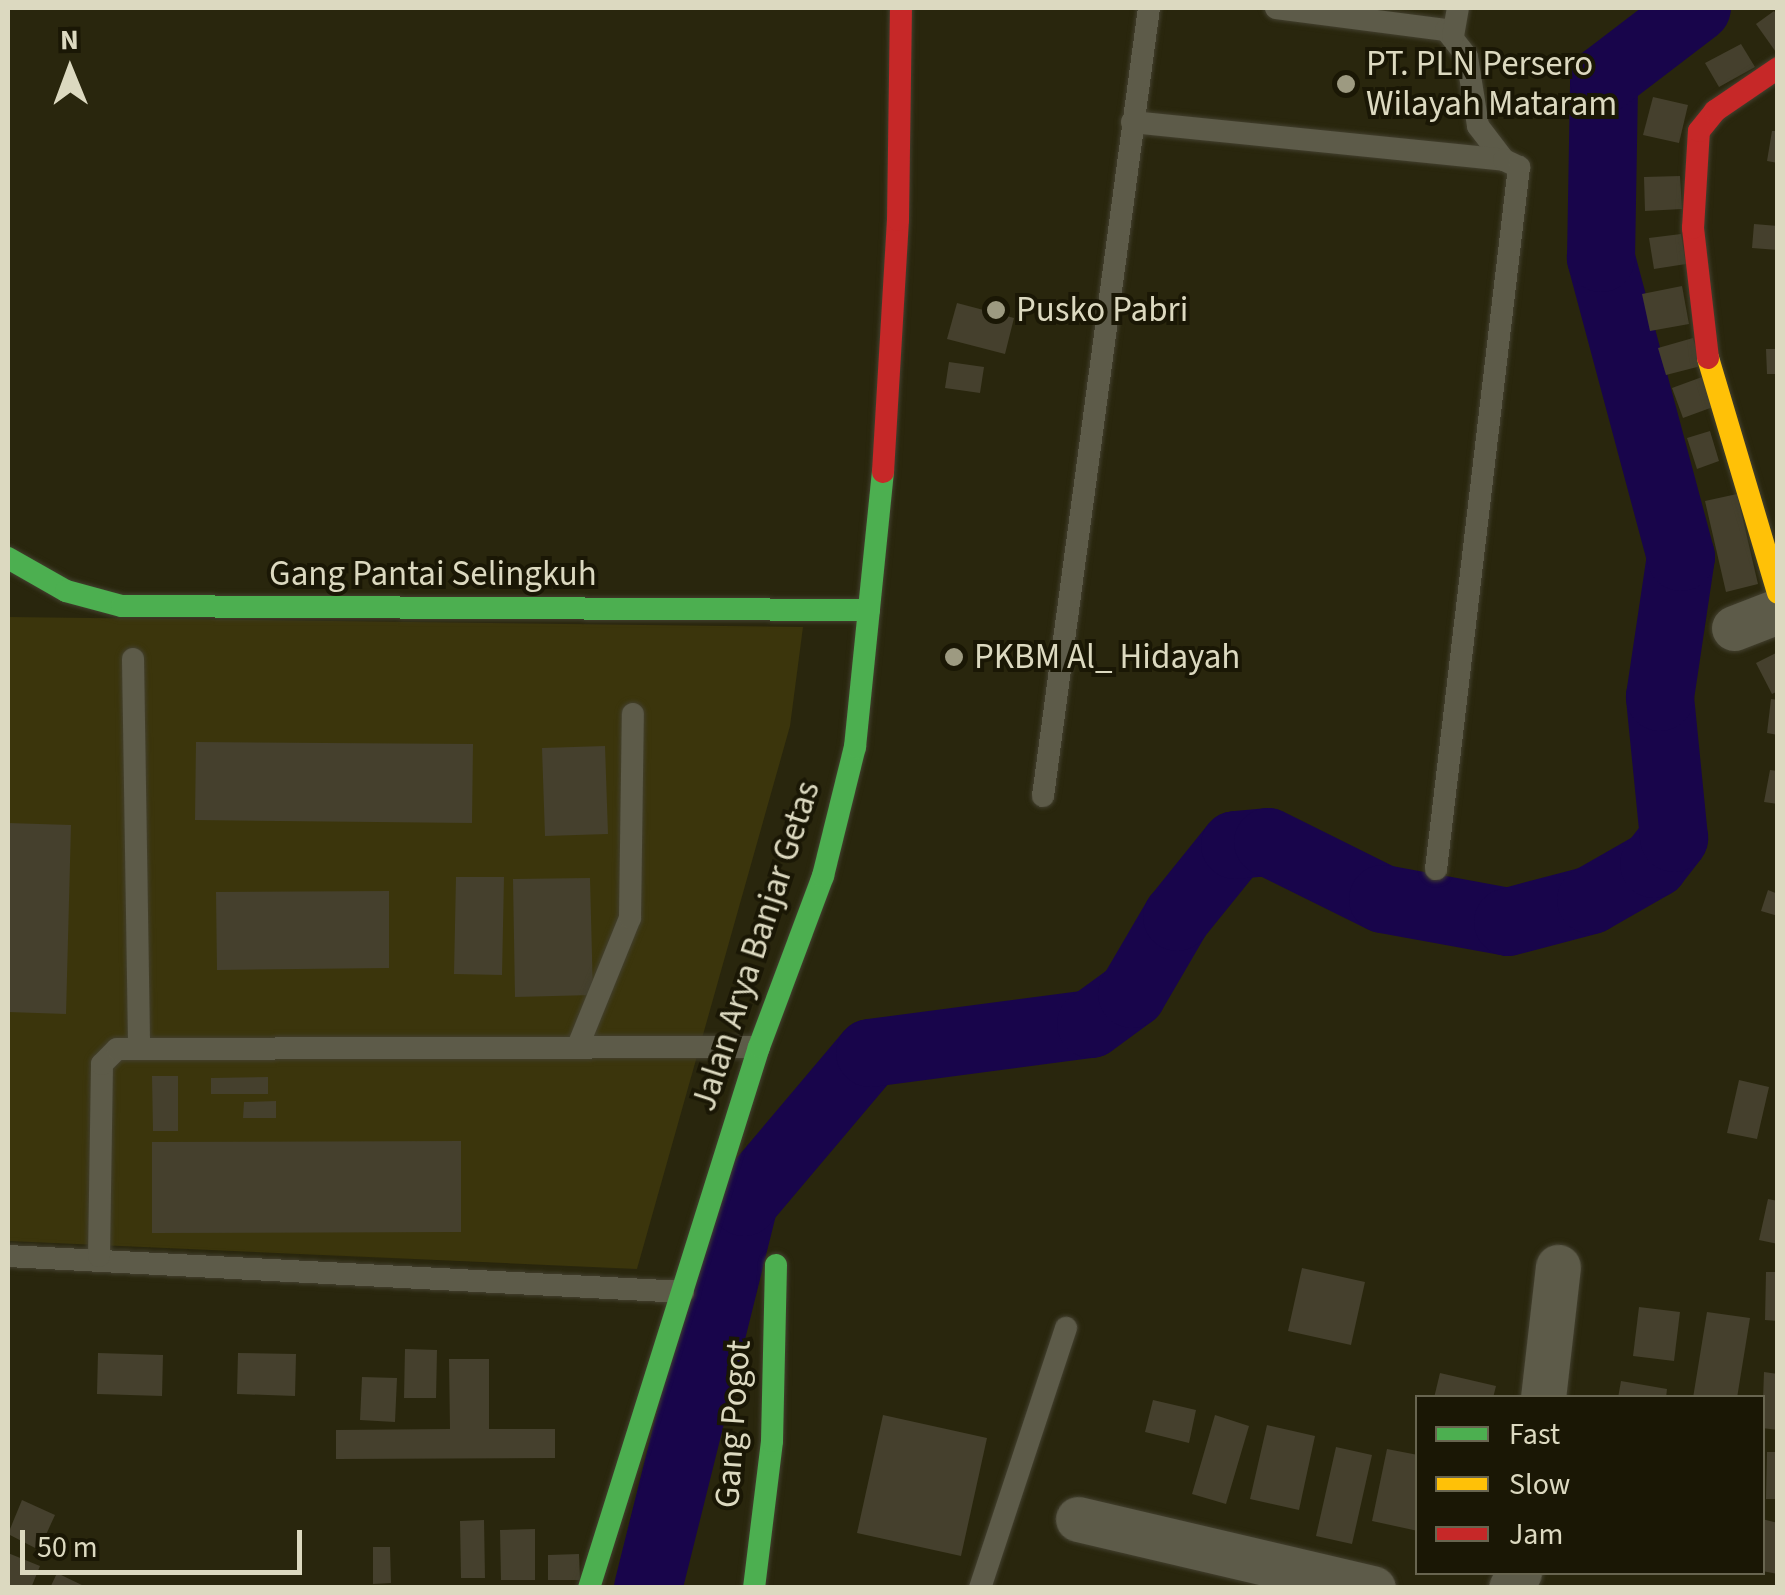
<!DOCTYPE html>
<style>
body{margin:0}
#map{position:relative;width:1785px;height:1595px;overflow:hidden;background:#29260d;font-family:"Source Sans 3",sans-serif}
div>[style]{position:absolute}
.built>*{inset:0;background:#3b350c}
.river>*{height:68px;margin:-34px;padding:0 34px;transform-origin:34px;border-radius:34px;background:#18054b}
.building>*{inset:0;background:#45402d}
.roads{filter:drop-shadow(0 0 2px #43402f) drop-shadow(0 0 2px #43402f)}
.lane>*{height:22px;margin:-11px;padding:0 11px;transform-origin:11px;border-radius:11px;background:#5d5b49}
.street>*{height:45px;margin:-22.5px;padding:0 22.5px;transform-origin:22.5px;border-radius:22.5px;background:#5d5b49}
.fast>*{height:22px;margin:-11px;padding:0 11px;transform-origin:11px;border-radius:11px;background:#4caf50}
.slow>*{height:22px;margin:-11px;padding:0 11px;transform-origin:11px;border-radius:11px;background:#ffc107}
.jam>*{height:22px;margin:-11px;padding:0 11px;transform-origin:11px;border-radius:11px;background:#c62828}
.dots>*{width:28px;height:28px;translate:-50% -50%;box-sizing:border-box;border:5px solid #1a1705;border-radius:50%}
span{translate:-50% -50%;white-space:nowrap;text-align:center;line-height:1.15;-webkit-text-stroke:8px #1a1705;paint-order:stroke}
.poi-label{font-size:35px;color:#dcd9c0}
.left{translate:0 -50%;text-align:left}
.street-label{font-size:35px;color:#dcd9c0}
.frame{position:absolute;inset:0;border:10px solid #dcd9c0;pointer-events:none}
.legend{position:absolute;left:1415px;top:1395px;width:350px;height:180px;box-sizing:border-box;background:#1a1705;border:2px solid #686550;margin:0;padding:12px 18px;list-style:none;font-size:30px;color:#dcd9c0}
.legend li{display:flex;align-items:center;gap:20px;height:50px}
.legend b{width:50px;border:2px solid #686550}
.north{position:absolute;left:20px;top:20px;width:100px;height:100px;-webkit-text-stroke:8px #1a1705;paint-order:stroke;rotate:359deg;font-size:28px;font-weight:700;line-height:40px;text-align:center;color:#dcd9c0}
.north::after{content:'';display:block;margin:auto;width:35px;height:45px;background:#dcd9c0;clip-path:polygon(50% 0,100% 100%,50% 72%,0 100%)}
.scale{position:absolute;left:20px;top:1530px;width:282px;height:45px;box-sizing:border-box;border:5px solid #dcd9c0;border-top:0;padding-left:12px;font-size:30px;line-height:35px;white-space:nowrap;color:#dcd9c0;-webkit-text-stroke:8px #1a1705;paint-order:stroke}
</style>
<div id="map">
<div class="built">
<div style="clip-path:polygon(8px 617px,803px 627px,790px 726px,637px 1269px,8px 1241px)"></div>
</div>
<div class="river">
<div style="left:648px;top:1588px;width:398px;rotate:-76deg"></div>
<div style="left:744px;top:1202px;width:195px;rotate:-49.8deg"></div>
<div style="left:870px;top:1053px;width:223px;rotate:-7.5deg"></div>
<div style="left:1091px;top:1024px;width:51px;rotate:-36.2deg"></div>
<div style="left:1132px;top:994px;width:89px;rotate:-59.7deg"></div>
<div style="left:1177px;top:917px;width:92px;rotate:-51.1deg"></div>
<div style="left:1235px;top:845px;width:33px;rotate:-5deg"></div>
<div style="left:1268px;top:842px;width:128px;rotate:26.4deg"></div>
<div style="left:1383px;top:899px;width:127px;rotate:10.4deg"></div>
<div style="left:1508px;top:922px;width:86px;rotate:-14.8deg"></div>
<div style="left:1591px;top:900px;width:73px;rotate:-29.7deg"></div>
<div style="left:1654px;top:864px;width:33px;rotate:-52deg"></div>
<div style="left:1674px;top:838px;width:142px;rotate:-95.7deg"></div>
<div style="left:1660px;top:697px;width:142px;rotate:-81.5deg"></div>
<div style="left:1681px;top:557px;width:310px;rotate:-105deg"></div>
<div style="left:1601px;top:258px;width:179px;rotate:-89deg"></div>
<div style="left:1604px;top:79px;width:117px;rotate:-37.4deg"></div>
</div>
<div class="building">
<div style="clip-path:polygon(1774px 11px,1778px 17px,1778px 55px,1756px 24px)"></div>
<div style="clip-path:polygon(1741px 44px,1755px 67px,1719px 87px,1705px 63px)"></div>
<div style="clip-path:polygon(1653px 97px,1688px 105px,1679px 143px,1643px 135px)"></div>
<div style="clip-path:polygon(1772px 131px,1778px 131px,1778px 163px,1767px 161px)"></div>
<div style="clip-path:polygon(1680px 176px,1682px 209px,1645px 211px,1644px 177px)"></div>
<div style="clip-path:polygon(1754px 224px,1778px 226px,1778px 250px,1752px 248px)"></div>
<div style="clip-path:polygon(1681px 234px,1686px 264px,1654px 269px,1649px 238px)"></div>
<div style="clip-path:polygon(1682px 286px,1689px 324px,1650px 331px,1642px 294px)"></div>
<div style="clip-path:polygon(957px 303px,1014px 318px,1005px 354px,947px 339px)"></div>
<div style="clip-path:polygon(1693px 338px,1701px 366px,1666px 375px,1658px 348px)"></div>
<div style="clip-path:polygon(1766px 349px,1778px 349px,1778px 374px,1767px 374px)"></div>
<div style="clip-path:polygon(949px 362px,984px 367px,980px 393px,945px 388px)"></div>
<div style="clip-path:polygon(1702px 377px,1713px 407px,1683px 418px,1672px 388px)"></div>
<div style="clip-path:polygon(1710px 431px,1719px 461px,1697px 469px,1687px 438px)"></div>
<div style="clip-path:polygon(1737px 494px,1758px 584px,1726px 592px,1705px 501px)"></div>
<div style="clip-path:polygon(1778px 652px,1778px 691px,1772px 694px,1756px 663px)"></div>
<div style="clip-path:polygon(1771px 699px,1778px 700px,1778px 735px,1767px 733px)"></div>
<div style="clip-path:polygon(196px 742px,473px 744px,472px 823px,195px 820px)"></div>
<div style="clip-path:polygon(605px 746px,608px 834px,545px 836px,542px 748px)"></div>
<div style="clip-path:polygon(1770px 770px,1778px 771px,1778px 804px,1764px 802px)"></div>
<div style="clip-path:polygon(8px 823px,71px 825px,66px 1014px,8px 1012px)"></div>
<div style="clip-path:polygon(456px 877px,504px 877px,502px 975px,454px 974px)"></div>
<div style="clip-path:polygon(590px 878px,593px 995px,515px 997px,513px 879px)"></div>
<div style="clip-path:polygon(1768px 890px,1778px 894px,1778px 916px,1761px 911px)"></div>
<div style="clip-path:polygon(389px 891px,389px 968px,217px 970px,216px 892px)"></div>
<div style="clip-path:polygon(152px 1076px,178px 1076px,178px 1131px,153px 1131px)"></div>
<div style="clip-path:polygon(268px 1077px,268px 1094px,211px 1094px,211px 1078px)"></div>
<div style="clip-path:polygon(1739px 1080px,1769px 1087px,1757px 1139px,1727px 1133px)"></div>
<div style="clip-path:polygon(276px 1101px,276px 1118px,243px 1118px,244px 1102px)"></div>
<div style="clip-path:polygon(461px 1141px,461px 1232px,152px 1233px,152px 1142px)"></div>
<div style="clip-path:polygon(1768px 1199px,1778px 1201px,1778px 1244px,1759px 1240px)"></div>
<div style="clip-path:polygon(1302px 1268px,1365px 1282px,1351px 1345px,1288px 1331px)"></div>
<div style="clip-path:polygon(1766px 1272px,1778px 1272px,1778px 1321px,1765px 1320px)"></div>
<div style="clip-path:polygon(1639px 1307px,1680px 1312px,1674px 1361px,1633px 1356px)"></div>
<div style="clip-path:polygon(1707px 1312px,1750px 1318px,1737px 1398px,1693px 1398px)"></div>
<div style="clip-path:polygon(405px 1349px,437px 1350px,436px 1398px,404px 1398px)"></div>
<div style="clip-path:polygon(98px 1353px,163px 1355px,162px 1396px,97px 1394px)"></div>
<div style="clip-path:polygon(238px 1353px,296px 1354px,295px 1396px,237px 1394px)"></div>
<div style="clip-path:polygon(449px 1359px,489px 1359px,489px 1429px,555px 1429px,555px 1458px,336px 1459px,336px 1430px,450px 1429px)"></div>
<div style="clip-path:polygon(1764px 1372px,1778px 1374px,1778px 1430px,1762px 1428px)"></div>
<div style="clip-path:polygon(1440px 1373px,1496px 1386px,1493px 1398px,1434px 1398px)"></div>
<div style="clip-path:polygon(362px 1377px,397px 1378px,395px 1422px,360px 1420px)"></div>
<div style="clip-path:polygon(1621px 1381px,1667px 1389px,1666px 1398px,1618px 1398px)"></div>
<div style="clip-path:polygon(1153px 1400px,1196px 1410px,1189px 1443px,1145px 1432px)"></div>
<div style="clip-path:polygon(883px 1415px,987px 1438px,961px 1556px,857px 1533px)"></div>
<div style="clip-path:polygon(1215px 1415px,1249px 1426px,1226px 1504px,1192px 1494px)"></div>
<div style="clip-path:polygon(1267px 1425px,1315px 1436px,1299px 1510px,1250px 1499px)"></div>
<div style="clip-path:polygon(1336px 1447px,1372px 1455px,1352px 1544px,1316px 1536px)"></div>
<div style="clip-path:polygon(1387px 1449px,1418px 1455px,1418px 1531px,1372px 1521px)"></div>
<div style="clip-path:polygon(1767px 1452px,1778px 1452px,1778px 1499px,1766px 1499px)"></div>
<div style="clip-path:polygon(22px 1500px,55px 1515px,39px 1550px,8px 1534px)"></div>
<div style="clip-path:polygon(1762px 1519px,1778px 1523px,1778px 1574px,1762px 1571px)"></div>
<div style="clip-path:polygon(484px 1520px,485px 1578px,461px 1578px,460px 1521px)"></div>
<div style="clip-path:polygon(535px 1529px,535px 1580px,501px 1580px,500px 1530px)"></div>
<div style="clip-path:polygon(373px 1547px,390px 1547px,391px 1583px,373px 1584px)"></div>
<div style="clip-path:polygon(8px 1553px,40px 1566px,31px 1588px,8px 1588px)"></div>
<div style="clip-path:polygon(579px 1554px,580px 1580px,548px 1580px,548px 1555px)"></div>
<div style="clip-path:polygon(57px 1573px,88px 1588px,50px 1588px)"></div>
</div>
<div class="roads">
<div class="lane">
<div style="left:1276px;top:8px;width:171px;rotate:7.4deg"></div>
<div style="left:1446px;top:30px;width:34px;rotate:52deg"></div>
<div style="left:1467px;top:57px;width:70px;rotate:80.9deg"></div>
<div style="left:1478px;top:126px;width:43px;rotate:52.6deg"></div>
<div style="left:1453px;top:36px;width:28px;rotate:-80deg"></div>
<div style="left:1132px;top:122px;width:374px;rotate:5.8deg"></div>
<div style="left:1504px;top:160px;width:17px;rotate:25deg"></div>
<div style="left:1519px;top:167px;width:707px;rotate:96.74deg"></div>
<div style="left:133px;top:659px;width:386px;rotate:89.1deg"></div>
<div style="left:1043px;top:796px;width:795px;rotate:-82.34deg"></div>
<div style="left:578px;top:1046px;width:138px;rotate:-67.9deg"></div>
<div style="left:630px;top:918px;width:204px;rotate:-89.2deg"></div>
<div style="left:8px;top:1256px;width:676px;rotate:3.05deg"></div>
<div style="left:99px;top:1256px;width:192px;rotate:-89.1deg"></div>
<div style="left:102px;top:1064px;width:21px;rotate:-45deg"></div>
<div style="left:117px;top:1049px;width:642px;rotate:-0.18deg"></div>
<div style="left:980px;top:1588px;width:274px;rotate:-71.7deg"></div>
</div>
<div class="street">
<div style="left:1734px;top:628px;width:47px;rotate:-21.1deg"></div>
<div style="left:1543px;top:1398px;width:132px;rotate:-83.5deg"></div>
<div style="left:1078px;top:1519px;width:303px;rotate:13.2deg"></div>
<div style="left:1511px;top:1588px;width:18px;rotate:-63deg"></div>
</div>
<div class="fast">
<div style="left:8px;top:558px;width:67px;rotate:29.6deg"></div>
<div style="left:66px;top:591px;width:58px;rotate:15deg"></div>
<div style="left:122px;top:606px;width:747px;rotate:0.31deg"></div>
<div style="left:589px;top:1588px;width:567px;rotate:-72.56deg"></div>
<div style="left:759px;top:1047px;width:183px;rotate:-69.5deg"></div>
<div style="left:823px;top:876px;width:133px;rotate:-76.1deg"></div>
<div style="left:855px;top:747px;width:276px;rotate:-84.2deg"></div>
<div style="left:754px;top:1588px;width:148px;rotate:-83deg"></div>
<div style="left:772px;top:1441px;width:176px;rotate:-88.7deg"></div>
</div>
<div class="slow">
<div style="left:1708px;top:358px;width:245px;rotate:73.4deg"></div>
</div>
<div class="jam">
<div style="left:1708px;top:358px;width:131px;rotate:-96.6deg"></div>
<div style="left:1693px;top:228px;width:97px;rotate:-86.5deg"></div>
<div style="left:1699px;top:131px;width:26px;rotate:-51deg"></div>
<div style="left:1715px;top:111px;width:76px;rotate:-34.3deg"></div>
<div style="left:883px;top:472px;width:252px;rotate:-86.6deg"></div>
<div style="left:898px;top:220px;width:212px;rotate:-89.2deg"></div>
</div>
</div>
<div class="dots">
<div style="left:1346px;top:84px;background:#9d9a81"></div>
<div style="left:996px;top:310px;background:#9d9a81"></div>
<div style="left:954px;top:657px;background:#9d9a81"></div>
</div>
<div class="poi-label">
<span class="left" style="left:1366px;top:84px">PT. PLN Persero<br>Wilayah Mataram</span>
<span class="left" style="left:1016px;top:310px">Pusko Pabri</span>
<span class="left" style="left:974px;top:657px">PKBM Al_ Hidayah</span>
</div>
<div class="street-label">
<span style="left:433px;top:574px">Gang Pantai Selingkuh</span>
<span style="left:756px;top:946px;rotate:-72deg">Jalan Arya Banjar Getas</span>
<span style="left:733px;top:1424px;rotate:-86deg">Gang Pogot</span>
</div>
<div class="frame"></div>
<ul class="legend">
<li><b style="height:12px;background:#4caf50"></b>Fast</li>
<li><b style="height:12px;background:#ffc107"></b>Slow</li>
<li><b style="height:12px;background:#c62828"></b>Jam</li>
</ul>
<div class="north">N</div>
<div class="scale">50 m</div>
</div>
